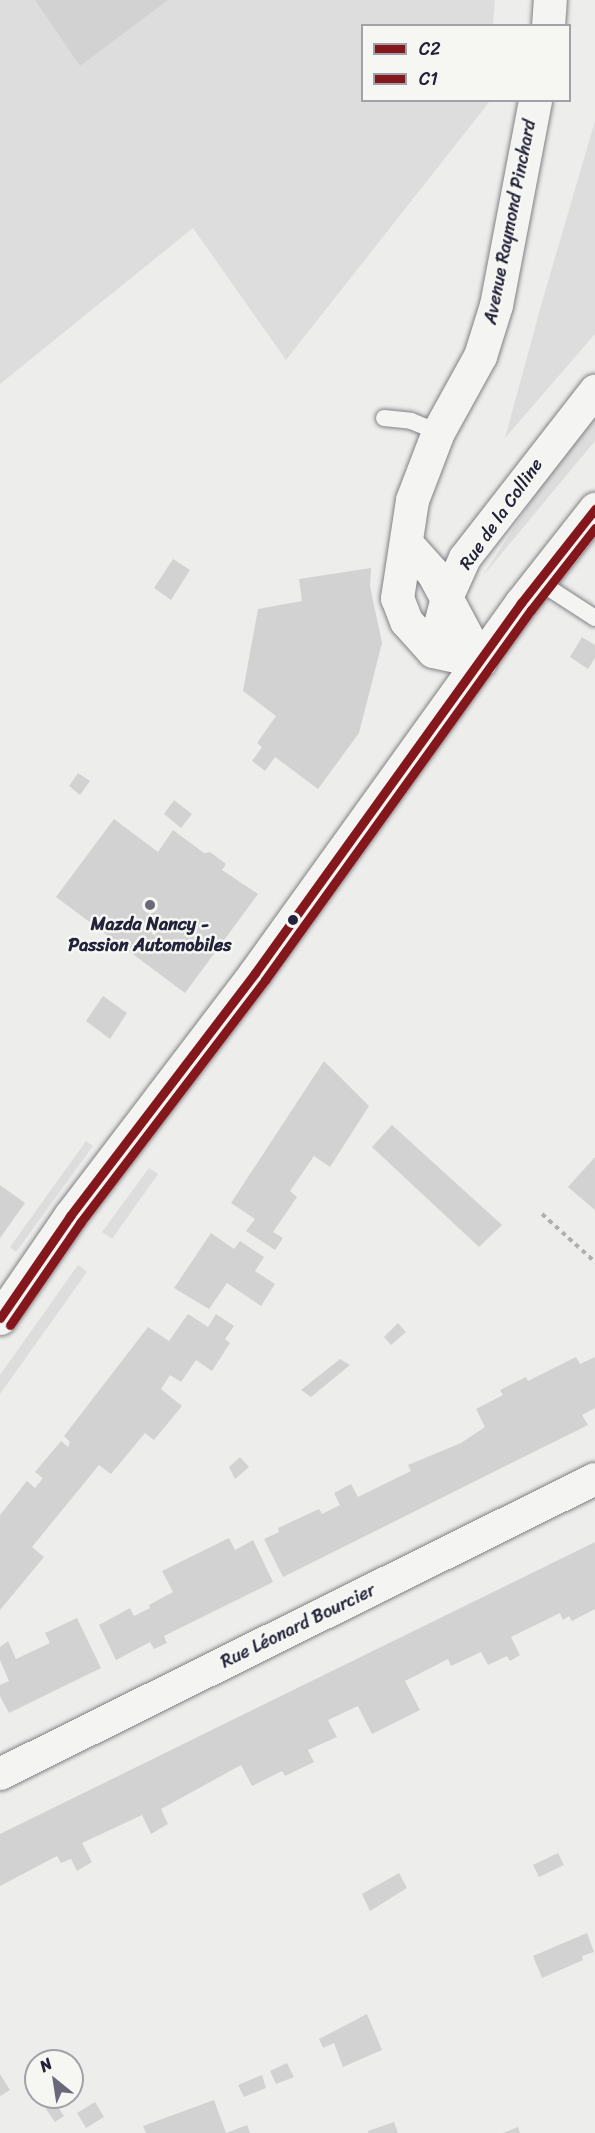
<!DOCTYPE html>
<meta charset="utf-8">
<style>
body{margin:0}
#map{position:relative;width:595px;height:2133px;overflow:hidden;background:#ededec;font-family:Sriracha,sans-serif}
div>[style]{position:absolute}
.built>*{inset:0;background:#ddd}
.building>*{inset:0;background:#d2d2d3}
.path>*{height:4px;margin-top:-2px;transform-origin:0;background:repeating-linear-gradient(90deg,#afafb0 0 4.5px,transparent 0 9px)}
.roads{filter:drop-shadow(0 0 2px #828286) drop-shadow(0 0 2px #828286)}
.lane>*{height:16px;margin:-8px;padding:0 8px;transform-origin:8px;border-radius:8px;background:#f4f4f2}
.street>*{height:32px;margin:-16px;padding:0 16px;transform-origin:16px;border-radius:16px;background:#f4f4f2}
.secondary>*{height:33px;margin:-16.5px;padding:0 16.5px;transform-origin:16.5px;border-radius:16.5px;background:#f4f4f2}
.bus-1>*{height:9px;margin:-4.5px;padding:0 4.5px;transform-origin:4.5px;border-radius:4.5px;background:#83171b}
.bus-2>*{height:9px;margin:-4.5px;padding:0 4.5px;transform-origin:4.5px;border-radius:4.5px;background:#83171b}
.dots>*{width:16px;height:16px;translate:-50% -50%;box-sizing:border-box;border:3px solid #f6f6f2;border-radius:50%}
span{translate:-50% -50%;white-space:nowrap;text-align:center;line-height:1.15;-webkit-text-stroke:5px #f6f6f2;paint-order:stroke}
.street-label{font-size:18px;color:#22223b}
.poi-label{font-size:18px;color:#22223b;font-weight:700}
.legend{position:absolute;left:361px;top:24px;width:210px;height:78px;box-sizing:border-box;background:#f6f6f2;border:2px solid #a1a1a9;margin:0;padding:8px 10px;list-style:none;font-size:18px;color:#22223b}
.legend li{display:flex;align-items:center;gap:12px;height:30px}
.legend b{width:30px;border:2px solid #a1a1a9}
.north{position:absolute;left:24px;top:2049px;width:60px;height:60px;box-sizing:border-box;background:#f6f6f2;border:2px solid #a1a1a9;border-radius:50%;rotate:330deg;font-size:16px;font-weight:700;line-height:24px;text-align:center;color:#22223b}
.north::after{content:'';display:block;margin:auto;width:21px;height:27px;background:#696979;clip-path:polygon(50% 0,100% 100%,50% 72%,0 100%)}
</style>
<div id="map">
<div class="built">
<div style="clip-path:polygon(0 0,495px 0,493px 25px,362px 26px,362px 100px,490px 101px,286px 360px,193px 228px,0 384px)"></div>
<div style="clip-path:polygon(595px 121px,595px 334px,505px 438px,542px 302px)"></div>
<div style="clip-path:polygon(595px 418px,595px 441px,482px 577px,539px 489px)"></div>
<div style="clip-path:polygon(86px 1141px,93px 1146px,16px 1252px,10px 1247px)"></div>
<div style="clip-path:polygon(149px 1168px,158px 1174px,112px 1239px,102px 1232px)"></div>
<div style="clip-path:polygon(78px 1265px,87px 1272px,0 1394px,0 1375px)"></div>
</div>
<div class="building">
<div style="clip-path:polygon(35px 0,168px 0,80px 66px)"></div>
<div style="clip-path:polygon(173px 559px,190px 570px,171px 600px,154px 588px)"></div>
<div style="clip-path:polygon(371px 568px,370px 586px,382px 643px,359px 733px,318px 789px,275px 757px,265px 771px,252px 761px,262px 747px,257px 743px,276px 716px,243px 691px,258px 609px,302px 601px,299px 579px)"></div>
<div style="clip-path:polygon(582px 637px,595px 645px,595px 658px,588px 669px,570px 657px)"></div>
<div style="clip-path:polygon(78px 773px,90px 781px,80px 795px,69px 786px)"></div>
<div style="clip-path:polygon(174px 800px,192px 814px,181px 828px,164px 814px)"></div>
<div style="clip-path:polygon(114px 819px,158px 852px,173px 830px,204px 853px,210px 852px,226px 864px,222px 870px,258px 894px,185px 993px,56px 897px)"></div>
<div style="clip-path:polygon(103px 996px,127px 1013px,110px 1039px,86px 1021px)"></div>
<div style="clip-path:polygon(324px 1061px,369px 1106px,330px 1167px,314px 1156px,290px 1191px,297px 1197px,273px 1232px,283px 1238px,275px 1250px,246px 1231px,255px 1219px,231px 1203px)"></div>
<div style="clip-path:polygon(392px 1125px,502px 1225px,479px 1247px,372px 1147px)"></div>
<div style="clip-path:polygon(595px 1157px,595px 1210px,568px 1187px)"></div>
<div style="clip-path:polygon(0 1185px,25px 1203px,0 1238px)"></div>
<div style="clip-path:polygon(211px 1233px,234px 1249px,240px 1241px,264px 1257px,255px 1271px,275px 1284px,261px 1306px,227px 1283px,209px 1309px,174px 1288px)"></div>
<div style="clip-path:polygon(188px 1314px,208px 1327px,216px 1314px,234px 1326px,225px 1339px,230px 1343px,212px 1371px,196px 1360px,181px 1382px,170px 1375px,161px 1389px,182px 1406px,154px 1440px,145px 1433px,111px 1474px,99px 1465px,32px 1547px,44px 1557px,0 1610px,0 1515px,27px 1481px,35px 1488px,43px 1478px,35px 1472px,61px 1441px,68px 1447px,70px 1442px,64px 1436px,148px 1327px,169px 1341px)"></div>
<div style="clip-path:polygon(398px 1323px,406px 1332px,391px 1345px,384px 1337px)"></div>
<div style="clip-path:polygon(576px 1357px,580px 1364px,595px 1357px,595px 1408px,582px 1415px,588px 1425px,283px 1577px,264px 1539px,279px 1532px,278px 1528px,319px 1509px,322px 1514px,340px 1505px,334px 1493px,351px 1484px,358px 1497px,411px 1471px,408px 1465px,461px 1443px,485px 1427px,476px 1409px,503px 1395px,500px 1390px,526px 1377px,528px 1381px)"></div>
<div style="clip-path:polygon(340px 1359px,350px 1365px,311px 1397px,301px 1390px)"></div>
<div style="clip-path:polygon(240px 1457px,249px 1467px,235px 1479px,229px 1467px)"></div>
<div style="clip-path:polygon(229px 1538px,235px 1550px,253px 1540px,273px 1582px,164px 1636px,167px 1643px,154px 1649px,150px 1642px,116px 1660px,99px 1625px,130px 1608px,134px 1616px,150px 1608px,149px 1605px,173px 1592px,162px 1571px)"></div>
<div style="clip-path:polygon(595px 1542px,595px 1609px,572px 1621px,569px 1616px,563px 1620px,560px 1613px,511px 1637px,520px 1655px,510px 1661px,507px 1656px,488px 1665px,481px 1652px,451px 1666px,448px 1659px,405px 1681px,420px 1710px,372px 1734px,358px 1706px,328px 1720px,337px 1737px,308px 1750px,314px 1762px,285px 1776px,282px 1771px,252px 1786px,241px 1765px,161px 1809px,168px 1824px,151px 1834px,142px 1815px,82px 1843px,92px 1862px,77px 1871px,71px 1859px,61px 1863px,57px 1856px,0 1886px,0 1834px)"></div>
<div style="clip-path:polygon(77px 1618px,101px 1668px,9px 1713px,0 1696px,0 1685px,9px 1681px,0 1660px,0 1647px,8px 1641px,16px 1659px,50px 1643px,45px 1633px)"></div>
<div style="clip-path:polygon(558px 1853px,564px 1865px,539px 1877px,533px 1865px)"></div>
<div style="clip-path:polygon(399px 1873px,407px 1888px,370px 1911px,362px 1894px)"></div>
<div style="clip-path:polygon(587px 1933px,594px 1952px,582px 1956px,583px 1960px,542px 1978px,533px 1956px)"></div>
<div style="clip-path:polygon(367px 2014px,382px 2050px,343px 2067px,334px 2043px,323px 2048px,319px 2039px)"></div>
<div style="clip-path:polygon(287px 2063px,294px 2077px,276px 2084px,270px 2071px)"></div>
<div style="clip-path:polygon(0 2074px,10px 2090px,0 2096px)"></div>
<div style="clip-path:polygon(262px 2075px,266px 2088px,244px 2097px,238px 2085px)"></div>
<div style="clip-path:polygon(214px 2100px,226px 2133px,247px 2125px,250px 2133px,146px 2133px,143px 2126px)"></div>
<div style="clip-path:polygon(95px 2102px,104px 2117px,86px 2128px,77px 2113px)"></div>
<div style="clip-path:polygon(55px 2103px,64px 2116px,55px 2122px,46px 2109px)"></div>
<div style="clip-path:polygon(394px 2122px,398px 2133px,368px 2133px,368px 2131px)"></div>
<div style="clip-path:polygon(518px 2127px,520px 2133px,503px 2133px)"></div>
</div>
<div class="path">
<div style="left:542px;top:1214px;width:72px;rotate:42.2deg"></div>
</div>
<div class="roads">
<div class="lane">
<div style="left:384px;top:418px;width:27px;rotate:6deg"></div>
<div style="left:411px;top:421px;width:29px;rotate:22deg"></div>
<div style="left:538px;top:581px;width:68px;rotate:33deg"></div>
</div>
<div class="street">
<div style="left:433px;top:651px;width:55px;rotate:-75.2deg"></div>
<div style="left:447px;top:598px;width:44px;rotate:-65.8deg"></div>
<div style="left:465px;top:558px;width:212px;rotate:-52.1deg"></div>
<div style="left:0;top:1774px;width:664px;rotate:-26.37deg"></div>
</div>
<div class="secondary">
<div style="left:548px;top:26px;width:26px;rotate:-86deg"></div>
<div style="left:406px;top:543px;width:40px;rotate:48deg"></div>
<div style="left:433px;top:573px;width:100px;rotate:61.9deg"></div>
<div style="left:480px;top:661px;width:48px;rotate:-168deg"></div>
<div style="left:433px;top:651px;width:40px;rotate:-132deg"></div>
<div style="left:406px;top:621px;width:25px;rotate:-111deg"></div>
<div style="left:397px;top:598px;width:99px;rotate:-81.3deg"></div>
<div style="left:412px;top:500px;width:73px;rotate:-69.1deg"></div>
<div style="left:438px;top:432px;width:87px;rotate:-61.1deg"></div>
<div style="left:480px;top:356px;width:53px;rotate:-72.6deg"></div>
<div style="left:496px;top:305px;width:209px;rotate:-79.2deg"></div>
<div style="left:0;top:1318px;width:124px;rotate:-55.5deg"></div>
<div style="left:70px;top:1216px;width:305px;rotate:-52.7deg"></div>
<div style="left:255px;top:973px;width:456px;rotate:-54.3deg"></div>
<div style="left:521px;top:603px;width:120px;rotate:-51.8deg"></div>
</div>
</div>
<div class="bus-1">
<div style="left:0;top:1318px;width:124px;rotate:-55.5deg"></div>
<div style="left:70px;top:1216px;width:305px;rotate:-52.7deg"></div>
<div style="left:255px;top:973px;width:456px;rotate:-54.3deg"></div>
<div style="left:521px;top:603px;width:120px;rotate:-51.8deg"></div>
</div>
<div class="bus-2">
<div style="left:10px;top:1325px;width:124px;rotate:-55.5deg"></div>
<div style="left:80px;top:1223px;width:305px;rotate:-52.7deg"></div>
<div style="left:265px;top:980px;width:456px;rotate:-54.3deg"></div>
<div style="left:531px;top:610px;width:104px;rotate:-52deg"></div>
</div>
<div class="dots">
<div style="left:150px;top:905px;background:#696979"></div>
<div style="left:293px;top:920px;background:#22223b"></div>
</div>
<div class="street-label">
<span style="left:510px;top:222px;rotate:-79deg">Avenue Raymond Pinchard</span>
<span style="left:501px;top:514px;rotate:-55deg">Rue de la Colline</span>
<span style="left:298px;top:1626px;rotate:-26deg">Rue Léonard Bourcier</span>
</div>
<div class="poi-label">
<span style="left:150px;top:935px">Mazda Nancy -<br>Passion Automobiles</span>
</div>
<ul class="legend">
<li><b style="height:8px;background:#83171b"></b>C2</li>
<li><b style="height:8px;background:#83171b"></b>C1</li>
</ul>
<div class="north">N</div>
</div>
